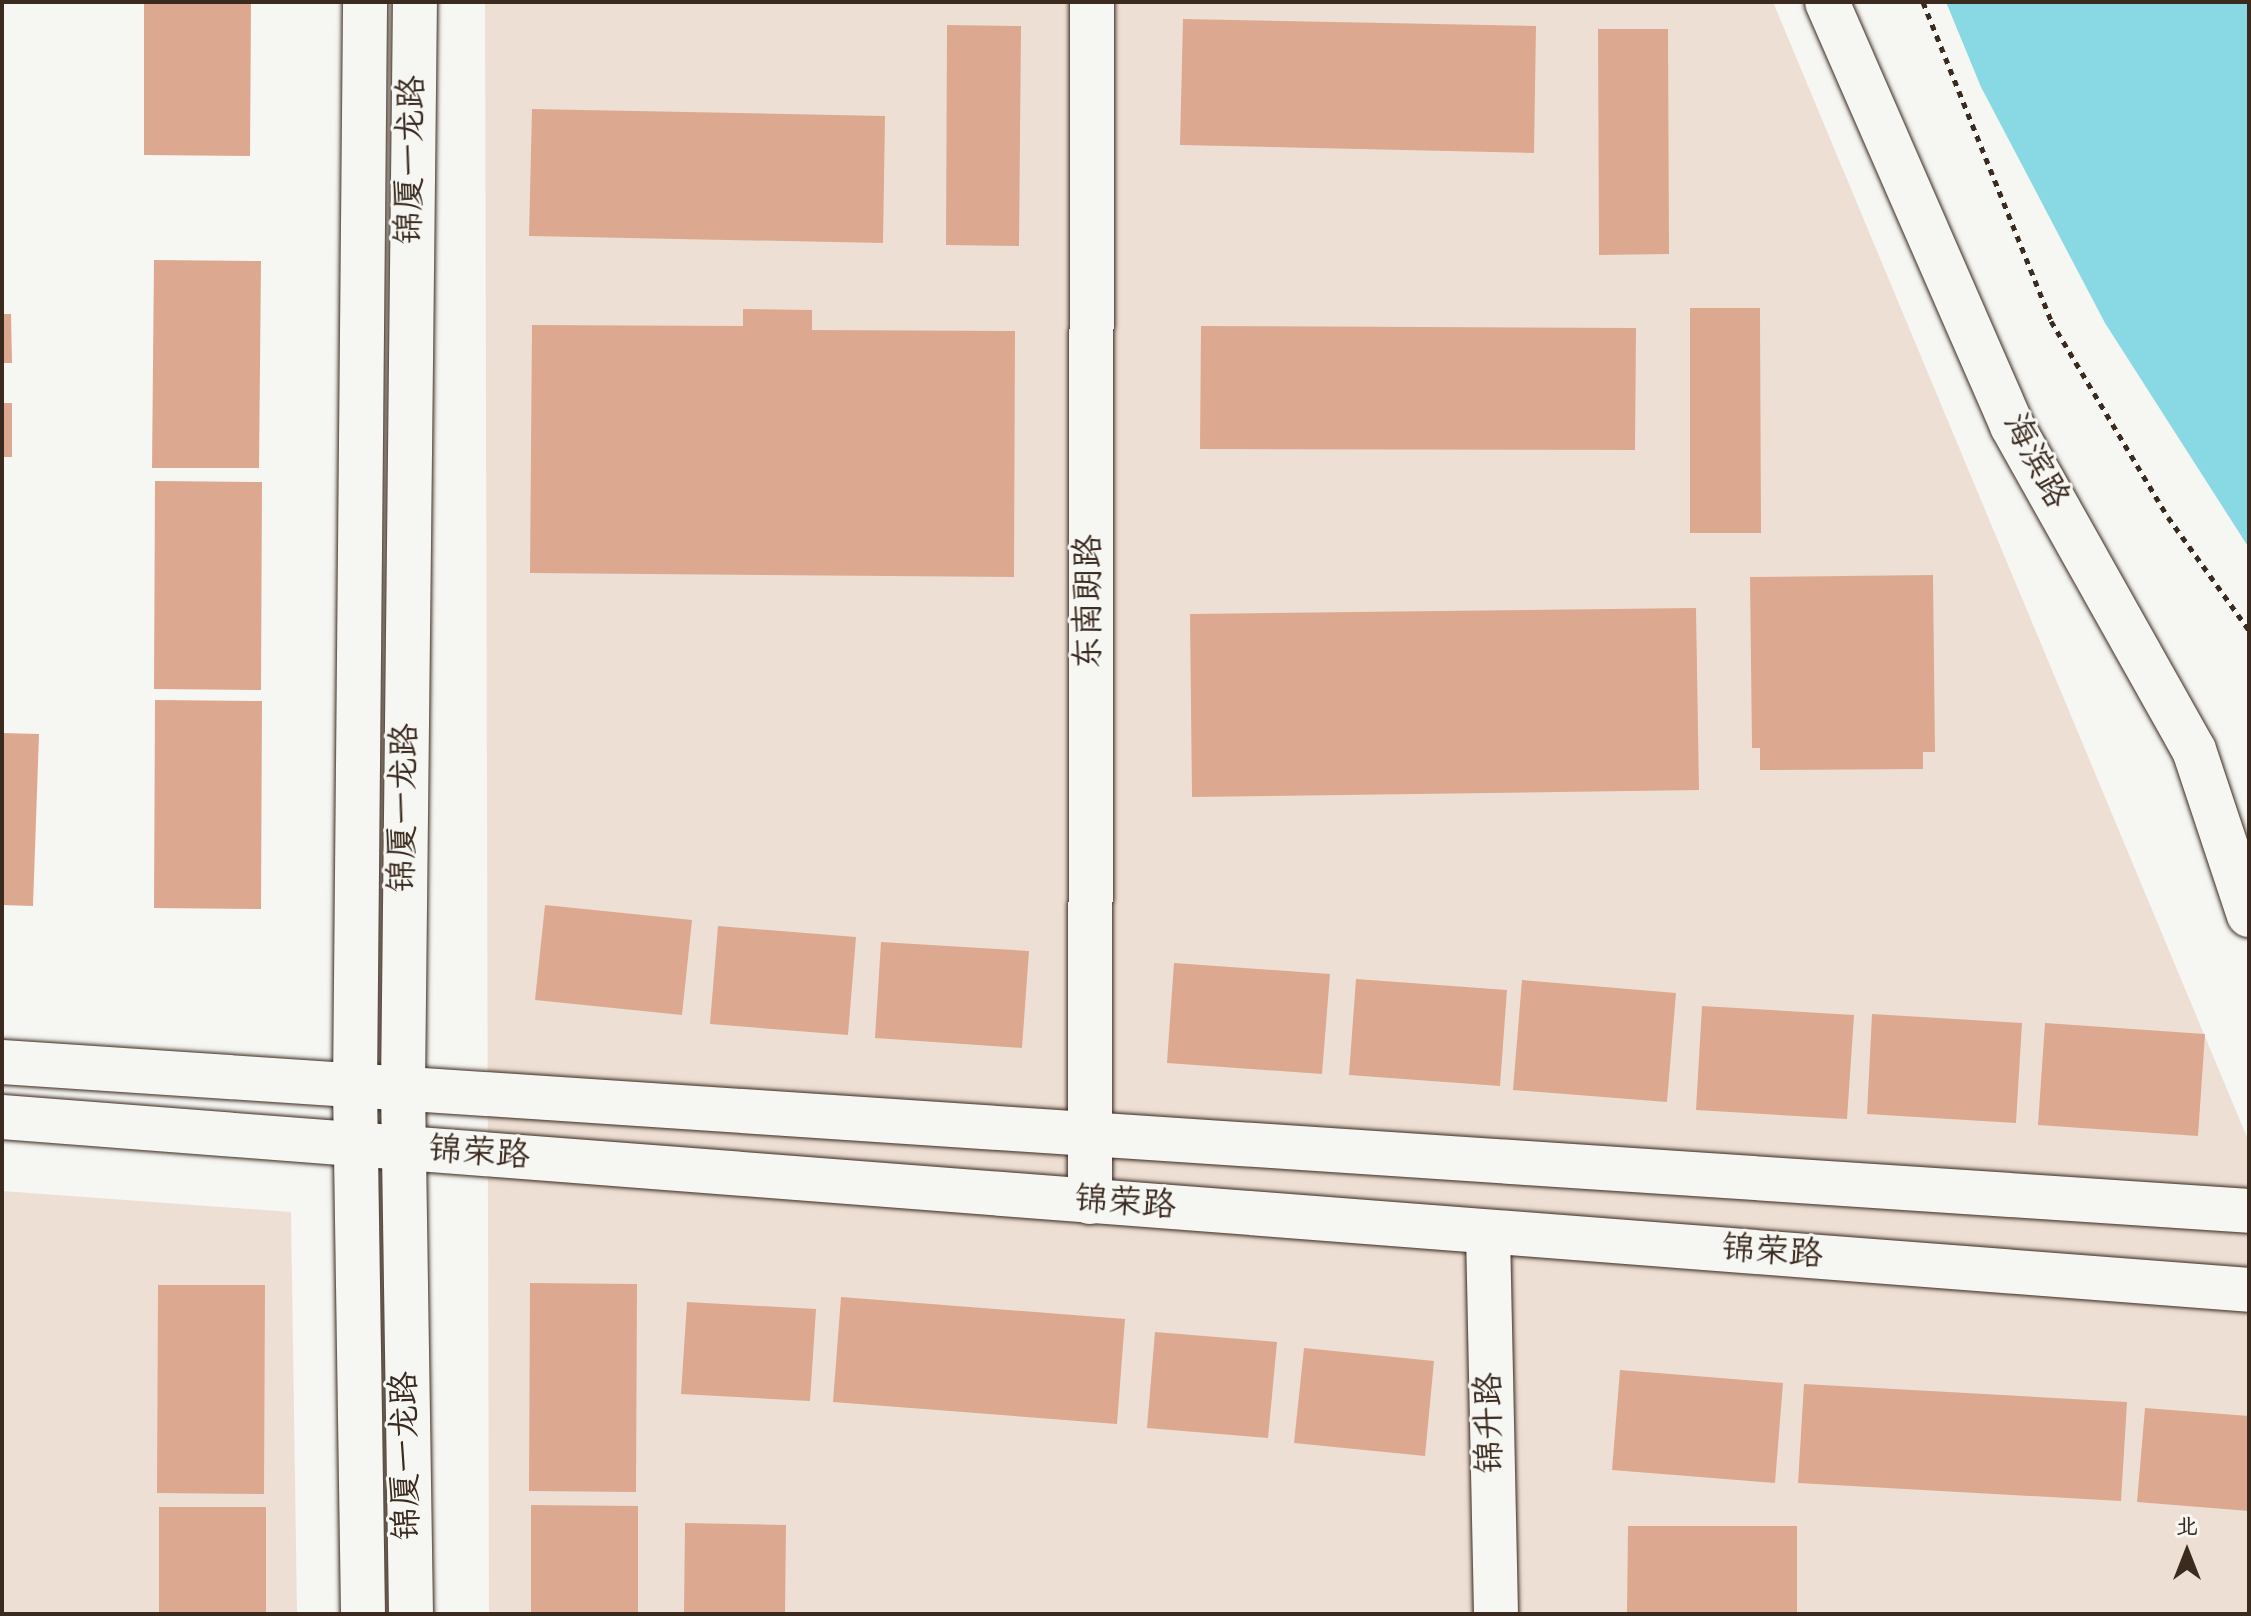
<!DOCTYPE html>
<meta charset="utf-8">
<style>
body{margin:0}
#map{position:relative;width:2251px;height:1616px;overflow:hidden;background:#f6f6f2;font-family:"Indie Flower","LXGW WenKai TC",sans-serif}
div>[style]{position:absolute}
.built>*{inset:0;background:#eedfd5}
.water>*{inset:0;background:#88d9e3}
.building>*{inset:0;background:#dca990}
.path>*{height:5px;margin-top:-2.5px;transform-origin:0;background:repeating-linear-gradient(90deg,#3b2a1e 0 6px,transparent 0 12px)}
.roads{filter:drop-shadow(0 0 2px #3b2a1e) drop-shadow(0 0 2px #3b2a1e)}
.street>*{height:44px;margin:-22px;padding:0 22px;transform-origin:22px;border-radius:22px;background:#f6f6f2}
.secondary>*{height:44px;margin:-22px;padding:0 22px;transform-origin:22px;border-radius:22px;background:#f6f6f2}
span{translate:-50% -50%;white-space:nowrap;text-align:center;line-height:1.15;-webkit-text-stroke:6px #f6f6f2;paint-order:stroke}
.street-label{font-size:34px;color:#3b2a1e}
.frame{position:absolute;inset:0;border:4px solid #3b2a1e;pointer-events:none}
.north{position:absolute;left:2147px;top:1512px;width:80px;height:80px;-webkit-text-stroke:6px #f6f6f2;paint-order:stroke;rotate:0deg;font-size:22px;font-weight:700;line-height:32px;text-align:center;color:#3b2a1e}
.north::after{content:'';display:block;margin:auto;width:28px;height:36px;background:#3b2a1e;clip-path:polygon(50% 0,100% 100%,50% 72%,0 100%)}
</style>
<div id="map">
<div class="built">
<div style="clip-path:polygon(485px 2px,1773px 2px,2249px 1142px,2249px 1614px,489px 1614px)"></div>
<div style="clip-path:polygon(2px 1191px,291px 1212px,297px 1614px,2px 1614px)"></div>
</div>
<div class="water">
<div style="clip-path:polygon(1946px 2px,2249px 2px,2249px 548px,2105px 323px,1981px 87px)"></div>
</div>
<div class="building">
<div style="clip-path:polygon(144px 2px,251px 2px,250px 156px,144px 155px)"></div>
<div style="clip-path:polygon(1183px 19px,1536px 26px,1534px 153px,1180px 145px)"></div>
<div style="clip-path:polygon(947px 25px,1021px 26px,1019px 246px,946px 245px)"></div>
<div style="clip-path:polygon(1598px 29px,1668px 29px,1669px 254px,1599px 255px)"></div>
<div style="clip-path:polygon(532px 109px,885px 116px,883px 243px,529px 236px)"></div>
<div style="clip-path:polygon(154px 260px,261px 261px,259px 468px,152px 468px)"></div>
<div style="clip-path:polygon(1690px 308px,1760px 308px,1761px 533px,1690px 533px)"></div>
<div style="clip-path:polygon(743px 309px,812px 310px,812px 330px,1015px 331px,1014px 577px,530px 573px,532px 325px,743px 326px)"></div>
<div style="clip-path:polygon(2px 314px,11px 314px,12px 363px,2px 363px)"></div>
<div style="clip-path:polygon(1201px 326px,1636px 328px,1635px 450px,1200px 449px)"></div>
<div style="clip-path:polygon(2px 403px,12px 403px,12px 457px,2px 457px)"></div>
<div style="clip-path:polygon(155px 481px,262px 482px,261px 690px,154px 689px)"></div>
<div style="clip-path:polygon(1933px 575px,1935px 752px,1923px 752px,1923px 769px,1760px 770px,1760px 748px,1752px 748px,1750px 577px)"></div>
<div style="clip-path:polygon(1696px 608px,1699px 790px,1192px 797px,1190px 614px)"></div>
<div style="clip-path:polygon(155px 700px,262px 701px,261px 909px,154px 908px)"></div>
<div style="clip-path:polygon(2px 733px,39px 734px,33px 906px,2px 905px)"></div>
<div style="clip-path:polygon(545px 905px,692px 920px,682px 1015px,535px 1000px)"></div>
<div style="clip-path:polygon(718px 926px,856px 937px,848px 1035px,710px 1024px)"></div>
<div style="clip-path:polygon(881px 942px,1029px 951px,1022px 1048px,875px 1038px)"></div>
<div style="clip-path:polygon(1174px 963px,1330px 974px,1322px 1074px,1167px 1063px)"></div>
<div style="clip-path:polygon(1356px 979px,1507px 990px,1500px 1086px,1349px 1075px)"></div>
<div style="clip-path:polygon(1522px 980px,1676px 993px,1667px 1102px,1513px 1090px)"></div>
<div style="clip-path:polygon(1702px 1006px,1854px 1015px,1847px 1119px,1696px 1110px)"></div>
<div style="clip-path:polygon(1872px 1014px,2022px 1023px,2016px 1123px,1867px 1114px)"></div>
<div style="clip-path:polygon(2045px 1023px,2205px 1034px,2198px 1136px,2038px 1125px)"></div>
<div style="clip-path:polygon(530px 1283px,637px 1284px,636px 1492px,529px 1491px)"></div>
<div style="clip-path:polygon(158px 1285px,265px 1285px,264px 1494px,157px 1493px)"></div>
<div style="clip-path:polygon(841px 1297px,1125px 1319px,1117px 1424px,833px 1402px)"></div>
<div style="clip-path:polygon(687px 1302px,816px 1309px,810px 1401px,681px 1394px)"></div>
<div style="clip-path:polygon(1155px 1332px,1277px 1342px,1268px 1438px,1147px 1428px)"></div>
<div style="clip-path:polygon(1304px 1348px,1434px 1361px,1425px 1456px,1294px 1443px)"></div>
<div style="clip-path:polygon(1620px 1370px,1783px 1383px,1775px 1483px,1612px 1470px)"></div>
<div style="clip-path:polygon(1804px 1384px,2127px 1402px,2121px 1501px,1798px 1483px)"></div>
<div style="clip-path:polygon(2145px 1408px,2249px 1416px,2249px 1511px,2137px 1502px)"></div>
<div style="clip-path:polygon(531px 1505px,638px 1506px,638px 1614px,531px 1614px)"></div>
<div style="clip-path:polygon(159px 1507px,266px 1507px,266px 1614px,159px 1614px)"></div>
<div style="clip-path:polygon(685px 1523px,786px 1525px,785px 1614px,684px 1614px)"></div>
<div style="clip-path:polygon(1628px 1526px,1797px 1526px,1797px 1614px,1627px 1614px)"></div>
</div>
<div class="path">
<div style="left:1923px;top:2px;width:344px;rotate:68.1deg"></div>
<div style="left:2051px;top:321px;width:228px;rotate:59.2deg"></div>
<div style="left:2168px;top:517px;width:139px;rotate:54.4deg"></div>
</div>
<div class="roads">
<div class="street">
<div style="left:1827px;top:2px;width:463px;rotate:66.4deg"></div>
<div style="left:2012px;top:426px;width:372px;rotate:60.7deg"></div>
<div style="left:2194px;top:750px;width:174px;rotate:71.6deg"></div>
<div style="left:2px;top:1062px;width:2252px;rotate:3.79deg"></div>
<div style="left:2px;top:1117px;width:2254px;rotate:4.4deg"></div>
<div style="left:1090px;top:1202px;width:1200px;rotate:-89.9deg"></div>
<div style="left:1488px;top:1232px;width:382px;rotate:88.8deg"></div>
</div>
<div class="secondary">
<div style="left:363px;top:1614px;width:525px;rotate:-90.87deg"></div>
<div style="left:355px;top:1089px;width:1087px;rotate:-89.47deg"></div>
<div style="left:411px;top:1614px;width:525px;rotate:-90.87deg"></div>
<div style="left:403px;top:1089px;width:1087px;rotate:-89.37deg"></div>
</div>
</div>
<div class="street-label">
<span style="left:413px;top:160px;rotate:-89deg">锦厦一龙路</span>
<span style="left:2034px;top:462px;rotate:62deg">海滨路</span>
<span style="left:1091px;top:602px;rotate:-90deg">东南朗路</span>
<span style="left:406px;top:808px;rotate:-89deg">锦厦一龙路</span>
<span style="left:479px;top:1155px;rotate:4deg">锦荣路</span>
<span style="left:1125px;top:1205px;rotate:4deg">锦荣路</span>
<span style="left:1772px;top:1254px;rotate:4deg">锦荣路</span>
<span style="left:1492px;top:1423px;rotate:-91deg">锦升路</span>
<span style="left:408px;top:1456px;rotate:-91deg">锦厦一龙路</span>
</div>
<div class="frame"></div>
<div class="north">北</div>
</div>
